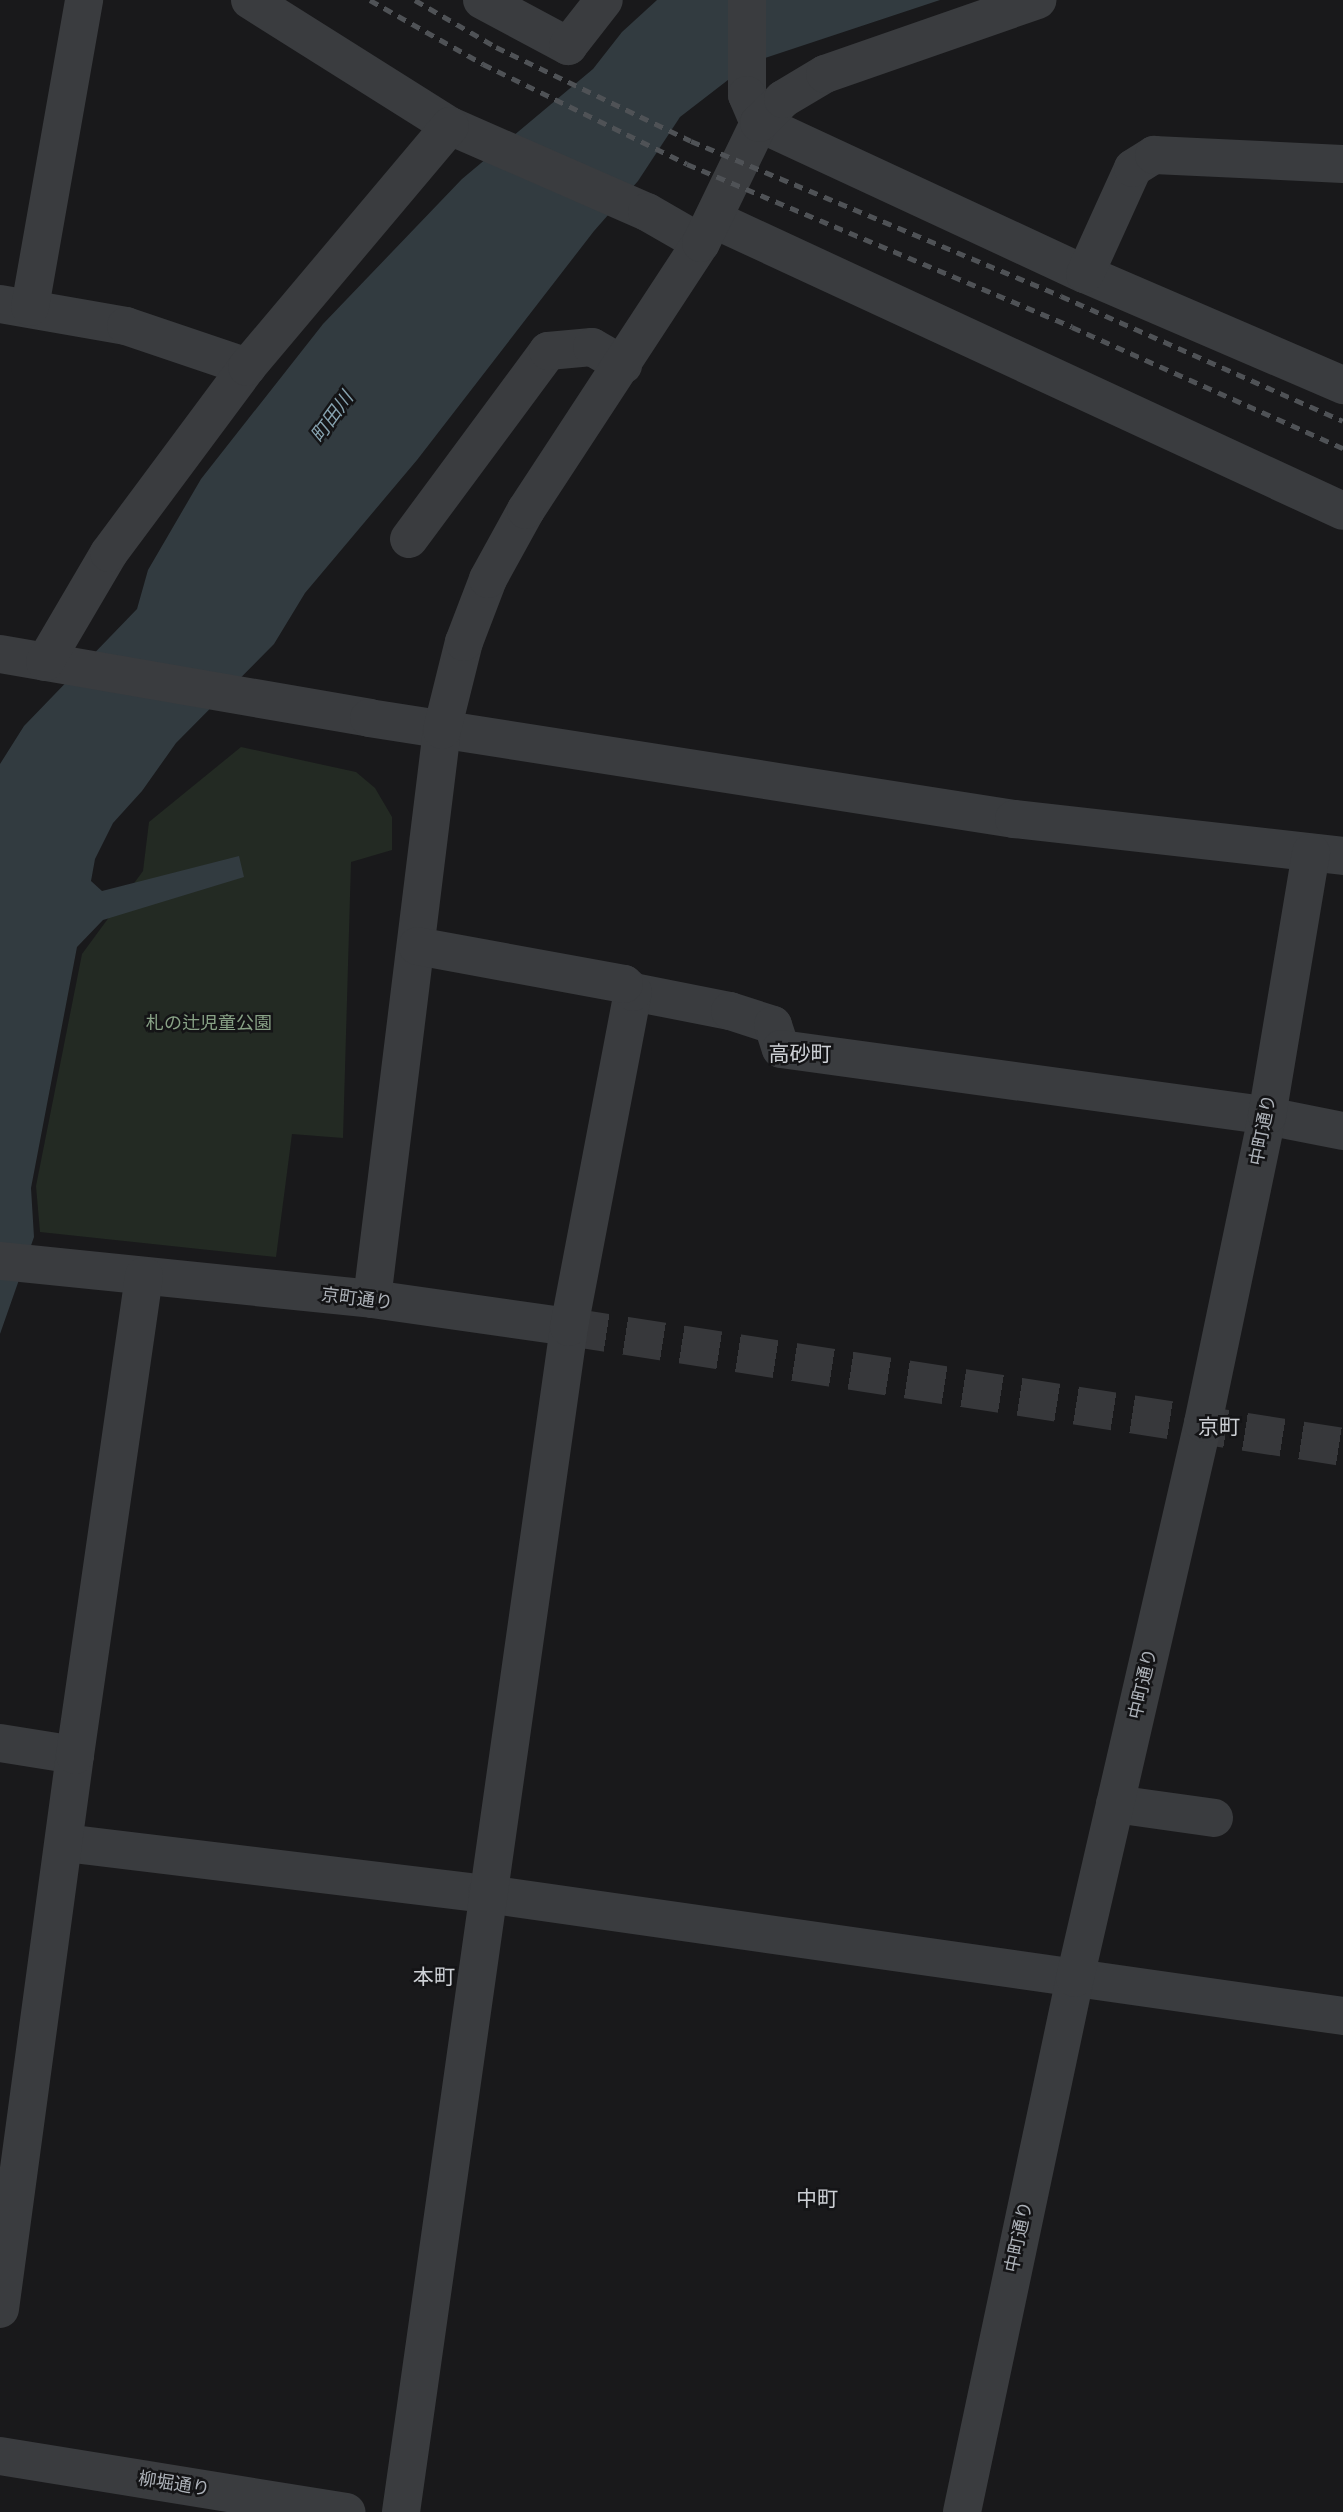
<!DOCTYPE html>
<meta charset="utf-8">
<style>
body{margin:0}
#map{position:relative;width:1343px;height:2512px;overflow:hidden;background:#19191b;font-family:"Public Sans","Noto Sans JP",sans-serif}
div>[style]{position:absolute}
.green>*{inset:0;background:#232a23}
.water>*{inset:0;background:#323b40}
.minor-tunnel>*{height:38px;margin-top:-19px;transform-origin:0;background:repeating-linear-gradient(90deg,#37383b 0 38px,transparent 0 57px)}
.minor>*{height:38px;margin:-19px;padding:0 19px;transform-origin:19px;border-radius:19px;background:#3a3c3f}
.rail>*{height:5px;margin-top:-2.5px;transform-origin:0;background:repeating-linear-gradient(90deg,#4f5256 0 9px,transparent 0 16px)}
span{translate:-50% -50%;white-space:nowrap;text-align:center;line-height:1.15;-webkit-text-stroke:5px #141416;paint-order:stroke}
.park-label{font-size:18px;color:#88a286}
.street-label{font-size:18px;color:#adb2b9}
.water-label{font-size:19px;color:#87a3b0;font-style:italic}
.quarter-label{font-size:21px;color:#cdd0d5}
</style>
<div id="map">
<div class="green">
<div style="clip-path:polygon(241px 747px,356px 772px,375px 788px,392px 817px,392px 850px,351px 862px,343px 1138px,292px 1134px,276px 1257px,40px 1232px,36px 1186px,82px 954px,143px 871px,149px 822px)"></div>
</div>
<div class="water">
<div style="clip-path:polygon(657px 0,940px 0,750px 63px,680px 117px,638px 181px,594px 231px,417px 460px,305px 593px,274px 644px,176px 743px,142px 791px,113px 823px,95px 859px,91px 881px,102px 891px,239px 856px,244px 877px,103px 920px,77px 947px,31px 1188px,34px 1237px,0 1334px,0 764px,24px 726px,137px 609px,148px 570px,201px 479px,323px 324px,462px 179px,593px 69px,622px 32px)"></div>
</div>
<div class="minor-tunnel">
<div style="left:569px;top:1327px;width:783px;rotate:8.81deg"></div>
</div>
<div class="minor">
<div style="left:250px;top:0;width:236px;rotate:32.2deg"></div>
<div style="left:450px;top:126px;width:215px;rotate:23.6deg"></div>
<div style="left:647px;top:212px;width:62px;rotate:29.9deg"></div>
<div style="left:482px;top:0;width:98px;rotate:28.1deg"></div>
<div style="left:568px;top:46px;width:58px;rotate:-52deg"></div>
<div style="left:747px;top:0;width:95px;rotate:90deg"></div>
<div style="left:747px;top:95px;width:30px;rotate:67deg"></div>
<div style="left:759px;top:123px;width:359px;rotate:24.9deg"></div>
<div style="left:1085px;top:274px;width:281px;rotate:23.3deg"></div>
<div style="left:713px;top:219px;width:694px;rotate:24.87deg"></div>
<div style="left:1085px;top:274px;width:116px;rotate:-65.6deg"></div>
<div style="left:1133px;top:168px;width:25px;rotate:-32deg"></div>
<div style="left:1154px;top:155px;width:189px;rotate:2.7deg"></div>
<div style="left:0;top:304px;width:128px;rotate:9.9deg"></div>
<div style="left:126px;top:326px;width:128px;rotate:18.7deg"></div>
<div style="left:30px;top:307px;width:312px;rotate:-80deg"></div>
<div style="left:409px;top:539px;width:234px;rotate:-53.5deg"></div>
<div style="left:548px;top:351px;width:44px;rotate:-5.2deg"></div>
<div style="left:592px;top:347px;width:36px;rotate:30deg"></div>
<div style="left:0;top:654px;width:375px;rotate:9.8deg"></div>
<div style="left:369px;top:718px;width:653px;rotate:8.9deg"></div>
<div style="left:1014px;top:819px;width:331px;rotate:6.4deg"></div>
<div style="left:45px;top:662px;width:126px;rotate:-59.6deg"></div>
<div style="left:109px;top:553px;width:232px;rotate:-53.4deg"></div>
<div style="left:247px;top:367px;width:315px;rotate:-49.9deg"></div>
<div style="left:633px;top:992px;width:99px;rotate:11.1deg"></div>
<div style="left:730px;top:1011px;width:45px;rotate:18deg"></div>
<div style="left:773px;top:1025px;width:25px;rotate:72deg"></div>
<div style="left:781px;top:1049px;width:491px;rotate:7.8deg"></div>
<div style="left:1267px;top:1116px;width:77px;rotate:11.2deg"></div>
<div style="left:0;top:1261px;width:374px;rotate:5.8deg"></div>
<div style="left:372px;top:1299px;width:199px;rotate:8.1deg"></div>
<div style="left:372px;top:1299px;width:573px;rotate:-82.99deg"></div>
<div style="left:442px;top:730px;width:91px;rotate:-76deg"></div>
<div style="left:464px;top:642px;width:67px;rotate:-69.1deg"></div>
<div style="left:488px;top:579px;width:79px;rotate:-61.2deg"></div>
<div style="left:526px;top:510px;width:319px;rotate:-56.8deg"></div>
<div style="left:701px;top:243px;width:133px;rotate:-64.2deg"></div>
<div style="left:759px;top:123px;width:34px;rotate:-45deg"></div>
<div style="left:783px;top:99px;width:49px;rotate:-30.8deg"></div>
<div style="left:825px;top:74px;width:225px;rotate:-19.2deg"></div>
<div style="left:0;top:1743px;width:76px;rotate:9.1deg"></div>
<div style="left:1115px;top:1804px;width:100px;rotate:8deg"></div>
<div style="left:65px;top:1843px;width:425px;rotate:6.9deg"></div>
<div style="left:487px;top:1894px;width:865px;rotate:8.11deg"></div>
<div style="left:0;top:2309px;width:559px;rotate:-82.29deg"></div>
<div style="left:75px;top:1755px;width:484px;rotate:-81.8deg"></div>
<div style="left:0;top:2456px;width:351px;rotate:9.2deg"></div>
<div style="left:401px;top:2512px;width:1197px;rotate:-81.93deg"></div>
<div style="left:569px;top:1327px;width:341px;rotate:-79.2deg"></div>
<div style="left:633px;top:992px;width:12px;rotate:-138deg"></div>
<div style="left:624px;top:984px;width:210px;rotate:-169.6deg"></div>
<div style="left:962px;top:2512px;width:546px;rotate:-78.05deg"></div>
<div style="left:1075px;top:1978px;width:570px;rotate:-77.01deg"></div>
<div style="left:1203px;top:1423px;width:314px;rotate:-78.2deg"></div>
<div style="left:1267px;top:1116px;width:267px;rotate:-80.5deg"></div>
</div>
<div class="rail">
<div style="left:370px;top:0;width:130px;rotate:29.5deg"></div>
<div style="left:483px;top:64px;width:227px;rotate:26.1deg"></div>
<div style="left:687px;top:164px;width:418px;rotate:22.9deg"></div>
<div style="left:1072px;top:327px;width:297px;rotate:24.1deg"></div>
<div style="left:415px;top:0;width:94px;rotate:30.1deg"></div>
<div style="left:496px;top:47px;width:216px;rotate:25.7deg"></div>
<div style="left:691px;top:141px;width:401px;rotate:22.7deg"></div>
<div style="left:1061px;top:296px;width:308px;rotate:23.9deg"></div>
</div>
<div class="park-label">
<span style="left:209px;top:1023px">札の辻児童公園</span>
</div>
<div class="street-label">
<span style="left:1263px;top:1130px;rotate:-79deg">中町通り</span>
<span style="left:357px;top:1299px;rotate:7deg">京町通り</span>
<span style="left:1143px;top:1684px;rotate:-77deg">中町通り</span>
<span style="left:1019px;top:2237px;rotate:-78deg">中町通り</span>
<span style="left:174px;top:2484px;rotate:9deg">柳堀通り</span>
</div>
<div class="water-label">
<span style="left:332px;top:417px;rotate:-54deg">町田川</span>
</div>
<div class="quarter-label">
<span style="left:800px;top:1054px">高砂町</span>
<span style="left:1219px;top:1427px">京町</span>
<span style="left:434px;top:1977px">本町</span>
<span style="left:817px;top:2199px">中町</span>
</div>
</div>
